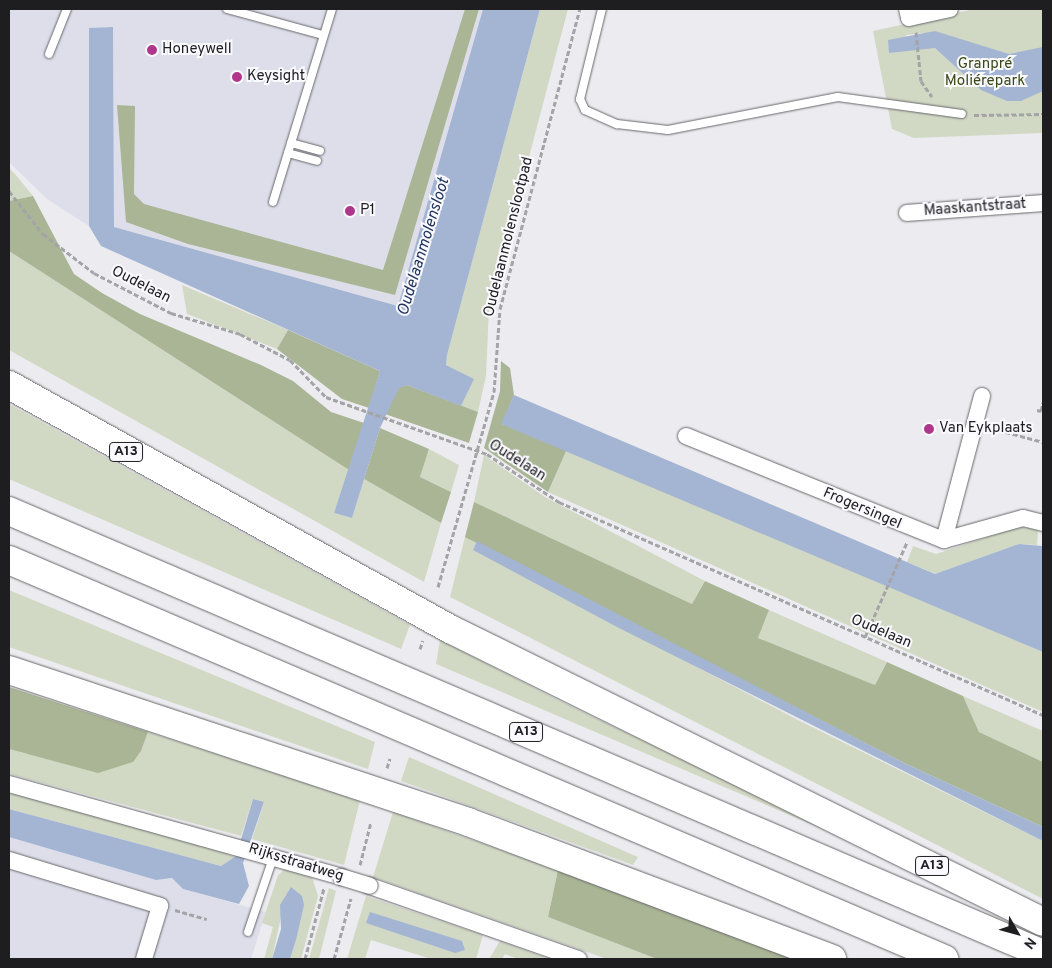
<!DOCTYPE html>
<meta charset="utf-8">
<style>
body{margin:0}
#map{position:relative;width:1052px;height:968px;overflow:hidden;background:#ececf0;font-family:Overpass,sans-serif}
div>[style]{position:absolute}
.built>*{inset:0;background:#dedeea}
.green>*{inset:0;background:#d1d9c4}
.forest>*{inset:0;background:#a9b594}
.water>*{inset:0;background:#a4b5d3}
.path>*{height:3px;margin-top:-1.5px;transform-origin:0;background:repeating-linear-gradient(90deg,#a4a4a7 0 5px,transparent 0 7.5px)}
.roads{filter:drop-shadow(0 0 1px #67676b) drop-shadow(0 0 1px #67676b)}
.lane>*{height:8px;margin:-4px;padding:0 4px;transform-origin:4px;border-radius:4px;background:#fff}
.street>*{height:16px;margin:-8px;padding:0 8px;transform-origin:8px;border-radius:8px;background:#fff}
.highway>*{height:28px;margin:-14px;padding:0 14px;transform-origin:14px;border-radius:14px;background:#fff}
.bridges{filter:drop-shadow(0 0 1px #67676b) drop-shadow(0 0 1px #67676b)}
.street-bridge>*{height:16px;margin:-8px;padding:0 8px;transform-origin:8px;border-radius:8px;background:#fff}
.dots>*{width:14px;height:14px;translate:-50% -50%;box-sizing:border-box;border:2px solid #f9f9fe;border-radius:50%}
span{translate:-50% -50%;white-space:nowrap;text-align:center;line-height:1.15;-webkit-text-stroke:4px #f9f9fe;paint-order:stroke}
.shield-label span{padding:1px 4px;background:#f9f9fe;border:1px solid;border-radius:4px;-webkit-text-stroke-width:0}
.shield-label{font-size:14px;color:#1e1e20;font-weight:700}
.poi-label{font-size:15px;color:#1e1e20}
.left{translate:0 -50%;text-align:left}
.park-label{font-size:15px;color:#394814}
.street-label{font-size:15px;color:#1e1e20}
.water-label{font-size:16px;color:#20355e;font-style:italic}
.frame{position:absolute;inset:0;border:10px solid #1e1e20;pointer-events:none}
.north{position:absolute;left:992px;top:908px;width:50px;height:50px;-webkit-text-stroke:4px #f9f9fe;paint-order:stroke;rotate:128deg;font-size:14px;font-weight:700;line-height:20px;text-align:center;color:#1e1e20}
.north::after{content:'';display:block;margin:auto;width:18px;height:22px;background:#1e1e20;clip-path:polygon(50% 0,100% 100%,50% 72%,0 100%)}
</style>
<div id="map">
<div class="built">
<div style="clip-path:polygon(9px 9px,483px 9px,398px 306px,114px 227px,113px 27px,89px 28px,89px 226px,47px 199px,9px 162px)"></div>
<div style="clip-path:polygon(9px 837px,156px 880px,172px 878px,183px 889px,266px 912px,251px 959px,9px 959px)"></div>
</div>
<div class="green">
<div style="clip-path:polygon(540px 9px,568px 9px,489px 309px,486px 376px,478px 412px,461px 406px,473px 379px,446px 365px,447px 354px)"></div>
<div style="clip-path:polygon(evenodd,974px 9px,1043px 9px,1043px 133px,914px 138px,892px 129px,873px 31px,974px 9px,923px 33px,924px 46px,889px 53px,907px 35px,923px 33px)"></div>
<div style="clip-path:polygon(9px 168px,15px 174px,33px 196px,9px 201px)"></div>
<div style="clip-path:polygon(9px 251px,349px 470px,334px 513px,352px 518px,364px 479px,441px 523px,424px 582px,9px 350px)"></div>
<div style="clip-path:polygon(182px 285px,288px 330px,277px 349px,187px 314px)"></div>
<div style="clip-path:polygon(9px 404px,410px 625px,401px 649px,9px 479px)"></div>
<div style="clip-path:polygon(429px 449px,459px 465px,451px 492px,420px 477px)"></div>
<div style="clip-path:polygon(567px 449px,1043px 652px,1043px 712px,548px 492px)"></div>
<div style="clip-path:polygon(484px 455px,545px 497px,705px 581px,692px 604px,474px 502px)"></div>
<div style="clip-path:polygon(1020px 526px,1038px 530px,1037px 545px,1019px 544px,936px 574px,907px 562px,913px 546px,936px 554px)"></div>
<div style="clip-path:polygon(465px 537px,477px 541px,474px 550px,798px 720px,1043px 841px,1043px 899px,450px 597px)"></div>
<div style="clip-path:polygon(9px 590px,375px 742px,368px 769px,9px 647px)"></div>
<div style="clip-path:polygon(769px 610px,887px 662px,875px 685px,758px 638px)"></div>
<div style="clip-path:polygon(440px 640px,558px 700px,867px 848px,436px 664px)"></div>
<div style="clip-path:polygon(963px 696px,1043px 731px,1043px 762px,979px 732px)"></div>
<div style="clip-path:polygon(148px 732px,360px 800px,344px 865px,252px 839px,264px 803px,253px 799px,241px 836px,9px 774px,9px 749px,27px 754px,141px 751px)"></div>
<div style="clip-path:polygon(409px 757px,638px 857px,633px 865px,401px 781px)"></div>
<div style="clip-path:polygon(9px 789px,223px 852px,235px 857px,221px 866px,9px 809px)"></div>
<div style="clip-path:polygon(393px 812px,558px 870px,548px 917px,657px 959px,607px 959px,373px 877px)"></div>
<div style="clip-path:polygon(285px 869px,312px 877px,318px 896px,301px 959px,290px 959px,296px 940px,286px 894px,272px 959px,264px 959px,273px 927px,262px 923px,278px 875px)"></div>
<div style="clip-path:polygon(329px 888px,336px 891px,319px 959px,309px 959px)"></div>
<div style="clip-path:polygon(366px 896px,483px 935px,476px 959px,431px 959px,371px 940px,365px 959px,347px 959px)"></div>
<div style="clip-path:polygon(500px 941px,549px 959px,518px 959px,505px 954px,502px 959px,489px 959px)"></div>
</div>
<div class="forest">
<div style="clip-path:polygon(465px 9px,479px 9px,395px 295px,188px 244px,126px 222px,117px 105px,135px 106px,134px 194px,144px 204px,383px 270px)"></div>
<div style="clip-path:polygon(33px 196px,74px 274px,102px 293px,140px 314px,261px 365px,293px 381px,331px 412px,364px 423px,349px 470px,9px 251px,9px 201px)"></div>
<div style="clip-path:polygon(288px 330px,380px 371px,369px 408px,342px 399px,277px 349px)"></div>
<div style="clip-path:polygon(501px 361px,510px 368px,514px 395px,502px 424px,567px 449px,548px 492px,484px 448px,500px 391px)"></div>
<div style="clip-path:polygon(407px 385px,478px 412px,469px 443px,385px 414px,399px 387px)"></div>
<div style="clip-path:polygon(380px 428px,429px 449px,420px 477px,451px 492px,441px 523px,364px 479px)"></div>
<div style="clip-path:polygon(474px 502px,692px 604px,705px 581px,769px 610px,758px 638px,875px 685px,887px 662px,963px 696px,979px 732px,1043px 762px,1043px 827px,904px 763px,465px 537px)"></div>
<div style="clip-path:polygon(9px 687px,148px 732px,141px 751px,133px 762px,98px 773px,9px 749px)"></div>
<div style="clip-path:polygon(558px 870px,701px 924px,799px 959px,657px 959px,548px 917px)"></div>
</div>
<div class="water">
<div style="clip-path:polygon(483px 9px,540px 9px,447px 355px,446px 365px,474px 379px,461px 406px,407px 385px,399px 388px,380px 428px,352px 518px,334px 513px,380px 371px,101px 246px,89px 226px,89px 28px,113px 27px,114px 227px,398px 306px)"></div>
<div style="clip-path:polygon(935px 31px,1009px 54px,1043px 47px,1043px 91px,1021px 101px,1007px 101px,981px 90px,935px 48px,889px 53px,888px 40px)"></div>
<div style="clip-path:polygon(514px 395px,935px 574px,1019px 544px,1043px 546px,1043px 652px,501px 424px)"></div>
<div style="clip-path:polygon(477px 541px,904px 763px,1043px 827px,1043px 841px,617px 627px,473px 550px)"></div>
<div style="clip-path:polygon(253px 799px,264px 802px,243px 863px,249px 886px,239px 904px,183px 889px,172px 878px,156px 880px,9px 837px,9px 809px,221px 866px,236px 856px)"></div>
<div style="clip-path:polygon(291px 887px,302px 896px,304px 905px,296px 940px,290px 959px,272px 959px,281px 929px,280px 905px)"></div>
<div style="clip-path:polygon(370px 912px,462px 941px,465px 950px,455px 953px,366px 923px)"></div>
</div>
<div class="path">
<div style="left:916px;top:32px;width:49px;rotate:84.2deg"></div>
<div style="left:921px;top:81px;width:19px;rotate:55deg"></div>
<div style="left:974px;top:115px;width:69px;rotate:-0.8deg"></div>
<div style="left:9px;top:191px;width:55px;rotate:51.7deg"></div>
<div style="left:43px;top:234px;width:64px;rotate:37.4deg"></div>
<div style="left:94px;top:273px;width:87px;rotate:27.5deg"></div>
<div style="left:171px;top:313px;width:72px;rotate:16.9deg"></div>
<div style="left:240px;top:334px;width:56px;rotate:27.5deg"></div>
<div style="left:290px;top:360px;width:52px;rotate:45.8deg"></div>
<div style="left:326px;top:397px;width:171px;rotate:19.5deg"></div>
<div style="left:487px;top:454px;width:87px;rotate:33.7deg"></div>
<div style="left:559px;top:502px;width:529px;rotate:23.75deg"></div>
<div style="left:1037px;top:410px;width:4px;rotate:14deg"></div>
<div style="left:1041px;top:411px;width:9px;rotate:-77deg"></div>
<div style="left:991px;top:428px;width:54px;rotate:15.1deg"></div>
<div style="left:438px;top:587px;width:203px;rotate:-74deg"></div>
<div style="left:494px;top:392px;width:83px;rotate:-85.9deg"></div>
<div style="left:500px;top:309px;width:310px;rotate:-75.1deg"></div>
<div style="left:865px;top:637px;width:104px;rotate:-66.1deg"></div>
<div style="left:420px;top:649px;width:9px;rotate:-72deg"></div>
<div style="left:387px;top:768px;width:10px;rotate:-73deg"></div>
<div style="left:360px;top:865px;width:44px;rotate:-75.7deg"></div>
<div style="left:175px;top:910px;width:33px;rotate:16deg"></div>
<div style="left:305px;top:959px;width:73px;rotate:-75deg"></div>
<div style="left:334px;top:959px;width:63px;rotate:-74.4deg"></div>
</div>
<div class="roads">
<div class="lane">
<div style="left:227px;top:9px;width:99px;rotate:15.2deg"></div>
<div style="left:602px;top:9px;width:93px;rotate:103.7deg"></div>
<div style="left:580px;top:99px;width:12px;rotate:66deg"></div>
<div style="left:585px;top:110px;width:35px;rotate:24deg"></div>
<div style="left:617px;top:124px;width:51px;rotate:6.7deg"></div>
<div style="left:668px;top:130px;width:173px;rotate:-11deg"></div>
<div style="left:838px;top:97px;width:125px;rotate:7.8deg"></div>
<div style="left:49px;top:54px;width:48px;rotate:-68.2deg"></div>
<div style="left:291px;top:143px;width:30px;rotate:15deg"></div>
<div style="left:288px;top:153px;width:30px;rotate:15deg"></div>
<div style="left:273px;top:202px;width:202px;rotate:-73deg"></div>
<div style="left:248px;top:932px;width:78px;rotate:-71.3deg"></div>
</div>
<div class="street">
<div style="left:907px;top:9px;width:9px;rotate:77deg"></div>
<div style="left:909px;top:18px;width:42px;rotate:-12.4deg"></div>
<div style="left:907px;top:213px;width:136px;rotate:-4.2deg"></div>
<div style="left:686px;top:436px;width:278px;rotate:22deg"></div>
<div style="left:944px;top:540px;width:82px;rotate:-15.6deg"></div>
<div style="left:1023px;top:518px;width:21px;rotate:14deg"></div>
<div style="left:944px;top:540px;width:149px;rotate:-75.2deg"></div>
<div style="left:9px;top:784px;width:345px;rotate:15.6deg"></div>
<div style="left:9px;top:860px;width:158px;rotate:16.9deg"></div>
<div style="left:160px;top:906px;width:55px;rotate:106.8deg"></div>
<div style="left:370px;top:886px;width:221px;rotate:19.3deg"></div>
</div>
<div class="highway">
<div style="left:9px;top:385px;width:504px;rotate:28.96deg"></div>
<div style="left:450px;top:629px;width:661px;rotate:26.29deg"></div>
<div style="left:9px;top:511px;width:1125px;rotate:23.19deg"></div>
<div style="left:9px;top:560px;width:1017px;rotate:23.11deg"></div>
<div style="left:9px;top:670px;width:484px;rotate:18.3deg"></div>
<div style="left:468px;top:822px;width:389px;rotate:20.6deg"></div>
</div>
</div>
<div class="bridges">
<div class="street-bridge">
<div style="left:341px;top:877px;width:30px;rotate:17deg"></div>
</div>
</div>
<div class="dots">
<div style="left:152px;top:50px;background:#af368a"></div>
<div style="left:237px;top:77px;background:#af368a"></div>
<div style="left:350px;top:211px;background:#af368a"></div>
<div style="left:929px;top:429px;background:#af368a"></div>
</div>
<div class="shield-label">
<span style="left:126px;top:452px">A13</span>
<span style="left:526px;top:732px">A13</span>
<span style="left:932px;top:866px">A13</span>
</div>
<div class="poi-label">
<span class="left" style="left:162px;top:50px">Honeywell</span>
<span class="left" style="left:247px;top:77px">Keysight</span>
<span class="left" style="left:360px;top:211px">P1</span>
<span class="left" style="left:939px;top:429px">Van Eykplaats</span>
</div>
<div class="park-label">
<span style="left:985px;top:73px">Granpré<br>Moliérepark</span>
</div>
<div class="street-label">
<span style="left:975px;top:208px;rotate:-4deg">Maaskantstraat</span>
<span style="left:509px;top:237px;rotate:-76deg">Oudelaanmolenslootpad</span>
<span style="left:141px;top:285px;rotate:27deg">Oudelaan</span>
<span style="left:517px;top:461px;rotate:32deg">Oudelaan</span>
<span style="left:862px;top:509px;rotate:23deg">Frogersingel</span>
<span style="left:881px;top:632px;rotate:23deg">Oudelaan</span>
<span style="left:296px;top:863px;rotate:17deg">Rijksstraatweg</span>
</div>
<div class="water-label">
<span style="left:424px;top:247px;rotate:-73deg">Oudelaanmolensloot</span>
</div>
<div class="frame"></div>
<div class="north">N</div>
</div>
